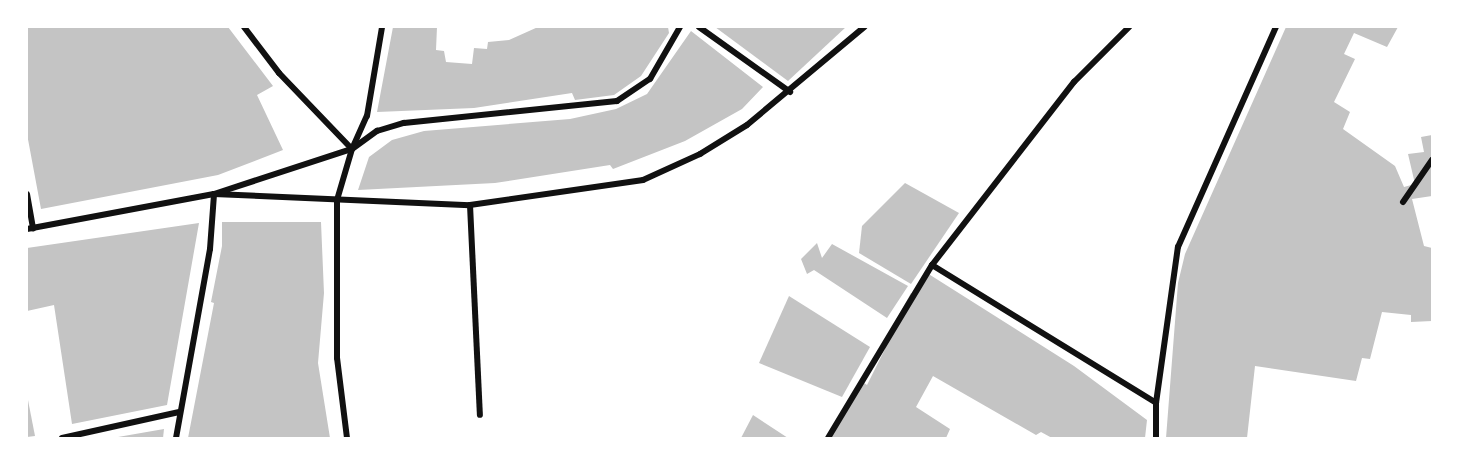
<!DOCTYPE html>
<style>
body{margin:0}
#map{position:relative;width:1459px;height:465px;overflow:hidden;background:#fff;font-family:"Exo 2",sans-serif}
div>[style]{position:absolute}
.building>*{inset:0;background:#c4c4c4}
.minor>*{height:6px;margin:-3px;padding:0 3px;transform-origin:3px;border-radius:3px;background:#111}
span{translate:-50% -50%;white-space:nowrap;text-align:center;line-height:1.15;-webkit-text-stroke:6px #fff;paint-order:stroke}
.frame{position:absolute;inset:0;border:28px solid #fff;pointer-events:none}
</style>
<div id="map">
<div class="building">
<div style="clip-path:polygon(27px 27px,228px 27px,273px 86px,257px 95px,283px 150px,218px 175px,41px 209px,27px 134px)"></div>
<div style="clip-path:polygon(393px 27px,437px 27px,436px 50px,444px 51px,446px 62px,472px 64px,474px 48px,487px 49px,488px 42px,509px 40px,538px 27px,668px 27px,669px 33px,641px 76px,614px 95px,575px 100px,572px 93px,474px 108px,377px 112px)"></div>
<div style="clip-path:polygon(715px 27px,846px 27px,788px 81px)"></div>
<div style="clip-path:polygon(1286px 27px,1398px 27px,1387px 47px,1354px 33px,1344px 54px,1355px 59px,1334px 102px,1350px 112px,1343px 129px,1395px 166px,1404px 187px,1415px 184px,1408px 154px,1424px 152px,1421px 137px,1432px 135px,1432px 196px,1412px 199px,1424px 246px,1432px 248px,1432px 321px,1411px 322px,1411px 315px,1382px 312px,1370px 359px,1362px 358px,1356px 381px,1255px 366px,1247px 438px,1166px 438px,1178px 283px,1185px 254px)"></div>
<div style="clip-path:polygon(691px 31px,763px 87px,742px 109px,685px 141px,613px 169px,610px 165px,495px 183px,358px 190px,369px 157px,392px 140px,424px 131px,570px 119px,616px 109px,647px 94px)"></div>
<div style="clip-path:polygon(905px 183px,959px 213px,911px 284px,859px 253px,862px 226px)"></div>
<div style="clip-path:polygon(222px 222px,321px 222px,324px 293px,318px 363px,330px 438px,188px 438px,214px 303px,211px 302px,222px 246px)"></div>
<div style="clip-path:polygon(199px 223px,167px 405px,72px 424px,54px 305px,27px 311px,27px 248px)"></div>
<div style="clip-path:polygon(817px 243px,822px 258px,832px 244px,908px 286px,887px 318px,814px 270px,807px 274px,801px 259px)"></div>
<div style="clip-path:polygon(927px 273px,1074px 366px,1147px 420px,1145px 438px,1052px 438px,1041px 432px,1036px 435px,933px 376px,916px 407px,950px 429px,946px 438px,831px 438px,861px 381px,867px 385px,885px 349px,881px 347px,911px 293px,914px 295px)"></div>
<div style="clip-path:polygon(789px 296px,870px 347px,842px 397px,759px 363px)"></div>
<div style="clip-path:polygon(27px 395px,35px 436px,27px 437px)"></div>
<div style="clip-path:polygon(753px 415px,788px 438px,741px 438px)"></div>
<div style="clip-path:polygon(164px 429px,163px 438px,118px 438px,118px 437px)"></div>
</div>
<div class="minor">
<div style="left:244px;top:27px;width:58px;rotate:52.7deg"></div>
<div style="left:279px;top:73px;width:105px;rotate:46.2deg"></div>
<div style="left:699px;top:27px;width:112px;rotate:35.5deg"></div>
<div style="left:27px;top:194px;width:35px;rotate:80deg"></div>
<div style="left:1403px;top:202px;width:51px;rotate:-55.4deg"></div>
<div style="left:470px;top:205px;width:210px;rotate:87.3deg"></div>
<div style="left:27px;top:229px;width:190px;rotate:-10.6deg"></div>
<div style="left:214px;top:194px;width:256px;rotate:2.5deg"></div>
<div style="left:470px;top:205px;width:175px;rotate:-8.2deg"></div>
<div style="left:643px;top:180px;width:63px;rotate:-24.5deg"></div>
<div style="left:700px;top:154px;width:55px;rotate:-31.7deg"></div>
<div style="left:747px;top:125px;width:153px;rotate:-39.9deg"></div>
<div style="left:932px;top:265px;width:263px;rotate:31.6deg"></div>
<div style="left:62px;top:438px;width:120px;rotate:-12.5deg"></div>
<div style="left:176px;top:438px;width:192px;rotate:-79.8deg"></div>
<div style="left:210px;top:249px;width:55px;rotate:-85.8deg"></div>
<div style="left:214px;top:194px;width:145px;rotate:-18.1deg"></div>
<div style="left:352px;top:149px;width:31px;rotate:-36deg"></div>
<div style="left:377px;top:131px;width:28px;rotate:-17deg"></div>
<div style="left:404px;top:123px;width:214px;rotate:-5.9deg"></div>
<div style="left:617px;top:101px;width:40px;rotate:-34deg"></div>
<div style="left:650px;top:79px;width:60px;rotate:-60deg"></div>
<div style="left:347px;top:438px;width:81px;rotate:-97.1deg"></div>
<div style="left:337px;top:358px;width:158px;rotate:-90deg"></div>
<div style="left:337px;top:200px;width:53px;rotate:-73.6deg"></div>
<div style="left:352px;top:149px;width:36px;rotate:-66deg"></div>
<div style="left:367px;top:116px;width:90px;rotate:-80.4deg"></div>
<div style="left:828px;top:438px;width:202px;rotate:-59deg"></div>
<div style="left:932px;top:265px;width:232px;rotate:-52.2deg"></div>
<div style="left:1074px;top:82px;width:78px;rotate:-45deg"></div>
<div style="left:1156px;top:438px;width:35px;rotate:-90deg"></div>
<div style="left:1156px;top:403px;width:158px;rotate:-82deg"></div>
<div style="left:1178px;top:247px;width:241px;rotate:-66deg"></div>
</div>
<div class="frame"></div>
</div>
